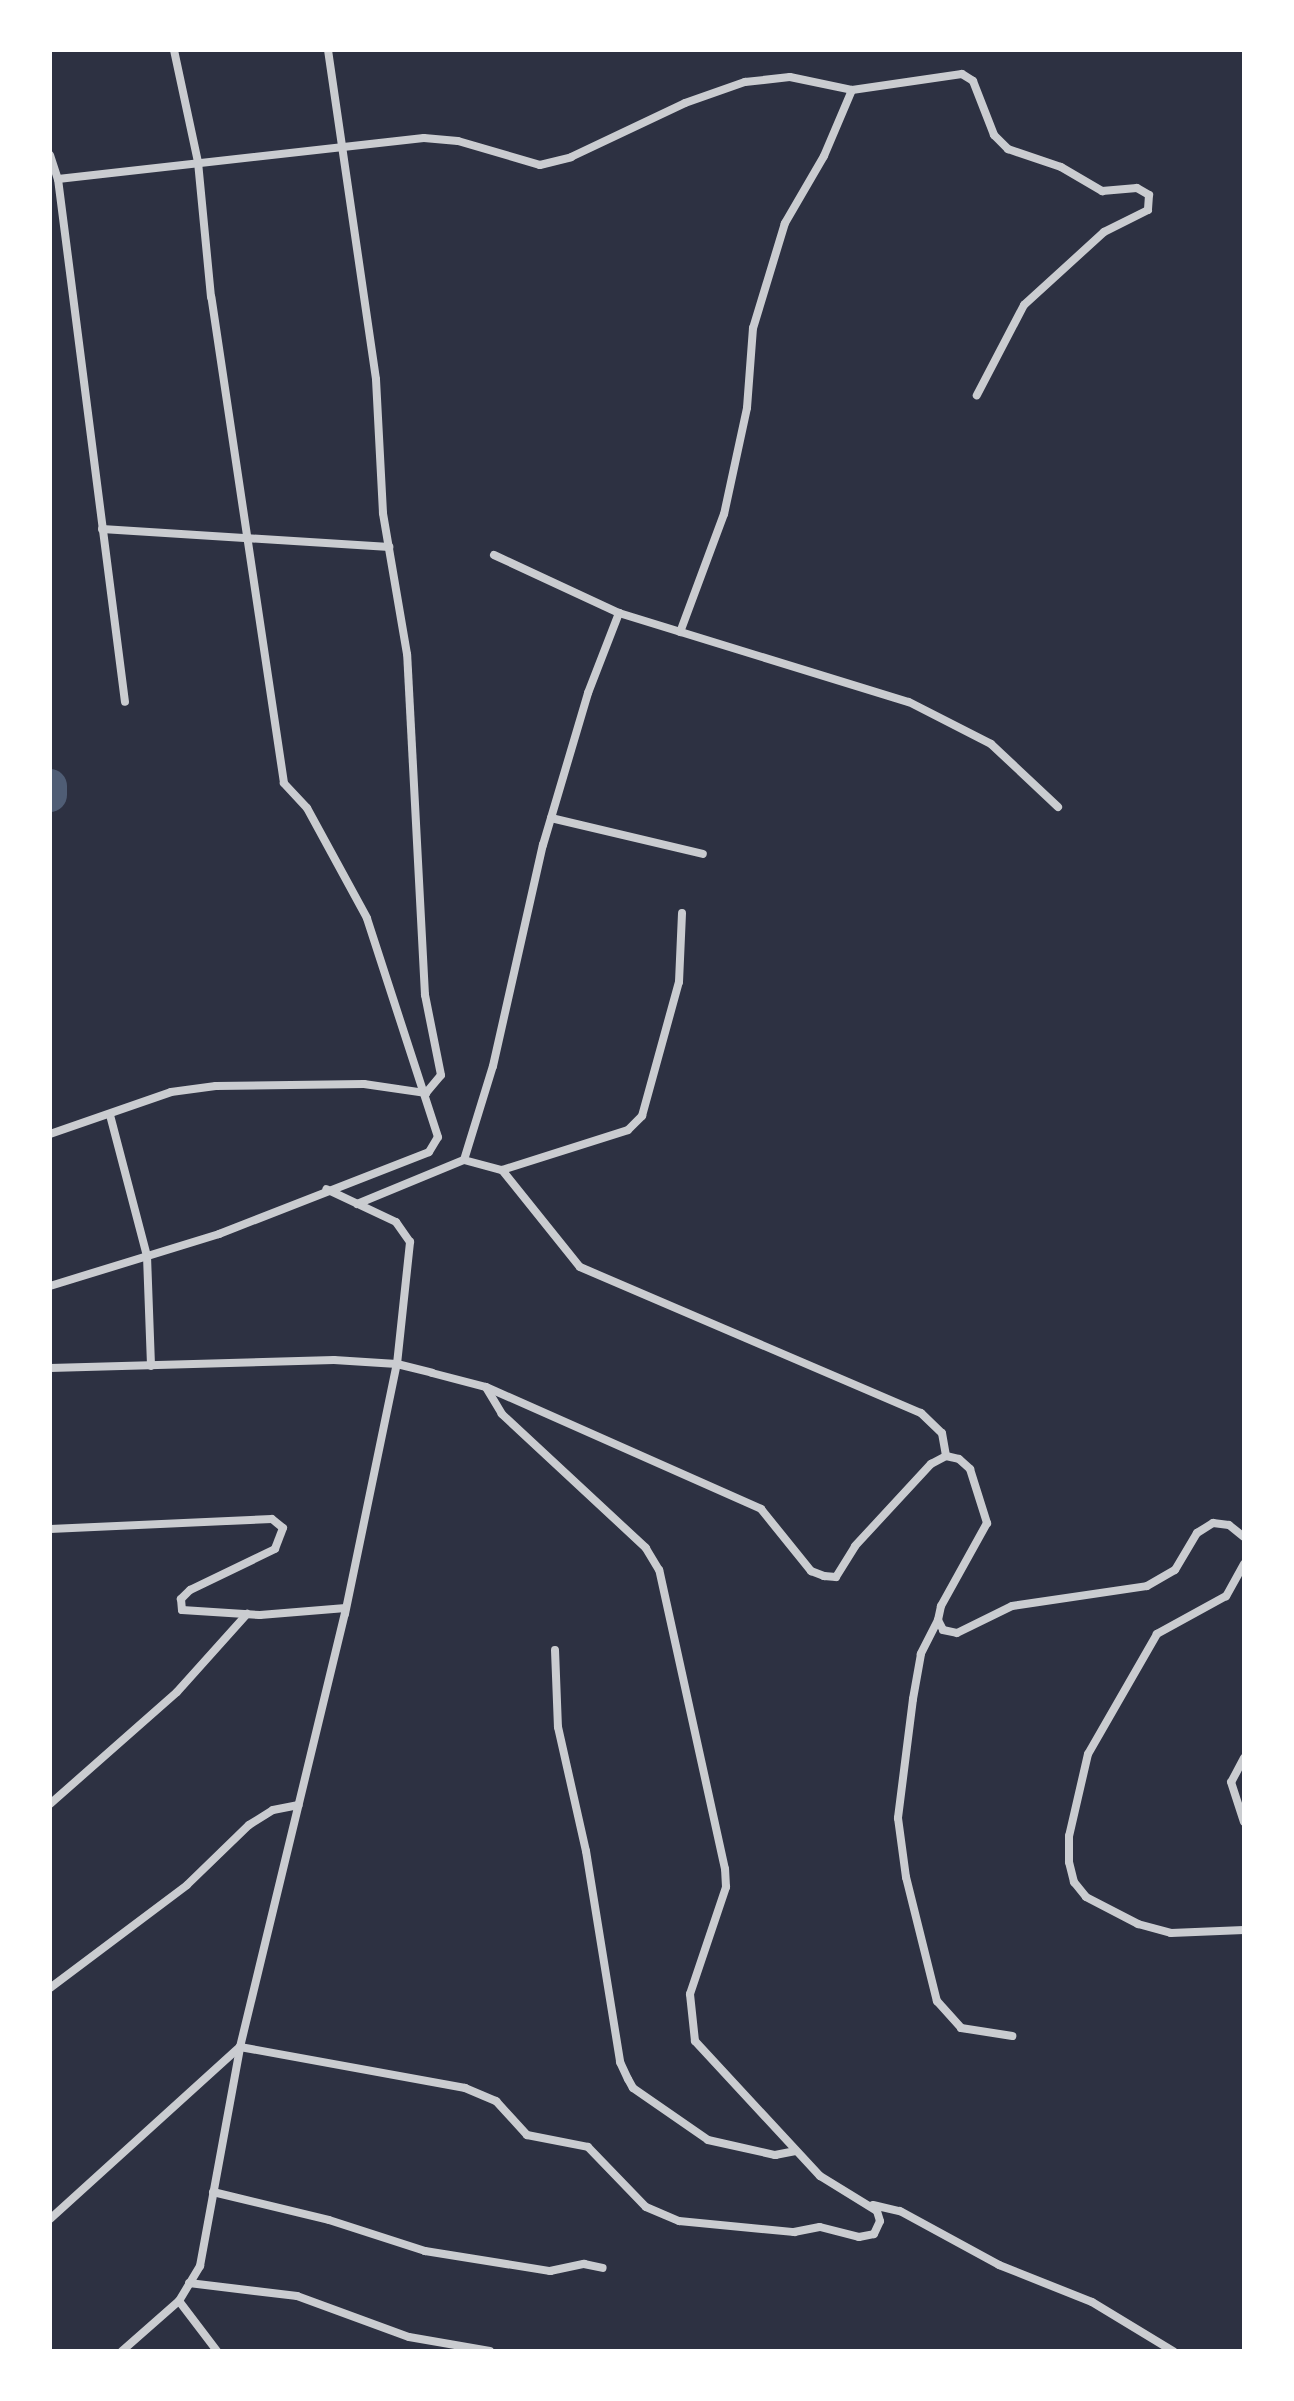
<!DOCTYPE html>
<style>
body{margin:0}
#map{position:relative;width:1294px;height:2401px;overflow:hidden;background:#2d3142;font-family:"Public Sans",sans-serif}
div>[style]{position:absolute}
.river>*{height:34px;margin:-17px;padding:0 17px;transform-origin:17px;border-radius:17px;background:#4f5d75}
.minor>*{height:8px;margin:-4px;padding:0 4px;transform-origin:4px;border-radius:4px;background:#caccd0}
span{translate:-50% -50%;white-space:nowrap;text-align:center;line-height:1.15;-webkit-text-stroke:6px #fff;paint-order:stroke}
.frame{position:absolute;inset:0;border:52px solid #fff;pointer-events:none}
</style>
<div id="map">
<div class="river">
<div style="left:50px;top:786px;width:9px;rotate:90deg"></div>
</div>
<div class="minor">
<div style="left:852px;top:90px;width:111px;rotate:-8.3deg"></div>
<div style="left:962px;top:74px;width:13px;rotate:32deg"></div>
<div style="left:973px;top:81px;width:58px;rotate:68.7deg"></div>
<div style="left:994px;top:135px;width:20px;rotate:45deg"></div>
<div style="left:1008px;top:149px;width:56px;rotate:18.8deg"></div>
<div style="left:1061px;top:167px;width:48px;rotate:30.3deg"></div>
<div style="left:1102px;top:191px;width:35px;rotate:-5deg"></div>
<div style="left:1137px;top:188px;width:14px;rotate:30deg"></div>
<div style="left:1149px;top:195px;width:15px;rotate:94deg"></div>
<div style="left:1148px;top:210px;width:49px;rotate:153.4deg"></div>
<div style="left:1104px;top:232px;width:108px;rotate:137.6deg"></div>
<div style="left:1024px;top:305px;width:102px;rotate:117.6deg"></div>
<div style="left:50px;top:155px;width:25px;rotate:72deg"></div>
<div style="left:58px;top:179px;width:527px;rotate:82.7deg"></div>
<div style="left:58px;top:179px;width:368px;rotate:-6.4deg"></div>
<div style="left:424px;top:138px;width:34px;rotate:5deg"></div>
<div style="left:458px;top:141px;width:85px;rotate:16.3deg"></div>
<div style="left:540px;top:165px;width:32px;rotate:-14deg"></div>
<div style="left:571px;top:157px;width:126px;rotate:-25.3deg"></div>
<div style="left:685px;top:103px;width:64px;rotate:-19.3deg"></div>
<div style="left:745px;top:82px;width:45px;rotate:-6.3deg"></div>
<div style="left:790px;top:77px;width:63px;rotate:11.8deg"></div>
<div style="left:852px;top:90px;width:72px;rotate:113deg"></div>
<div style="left:824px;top:156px;width:78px;rotate:120.2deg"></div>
<div style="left:785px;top:223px;width:110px;rotate:106.9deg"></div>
<div style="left:753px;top:328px;width:80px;rotate:94.3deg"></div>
<div style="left:747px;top:408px;width:108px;rotate:102.2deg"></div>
<div style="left:724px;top:514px;width:126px;rotate:110.4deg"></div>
<div style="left:102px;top:529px;width:288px;rotate:3.6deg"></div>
<div style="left:494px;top:555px;width:138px;rotate:24.9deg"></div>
<div style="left:619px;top:613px;width:303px;rotate:17.1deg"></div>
<div style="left:909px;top:702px;width:92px;rotate:27.1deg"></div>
<div style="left:991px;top:744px;width:92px;rotate:43.2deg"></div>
<div style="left:551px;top:818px;width:156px;rotate:13.3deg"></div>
<div style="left:110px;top:1115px;width:146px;rotate:75.3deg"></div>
<div style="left:147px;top:1256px;width:110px;rotate:87.9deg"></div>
<div style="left:50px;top:1134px;width:128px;rotate:-19.1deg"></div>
<div style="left:171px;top:1092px;width:45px;rotate:-7.6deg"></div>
<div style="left:216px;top:1086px;width:148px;rotate:-0.8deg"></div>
<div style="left:364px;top:1084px;width:63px;rotate:8.3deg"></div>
<div style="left:426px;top:1093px;width:23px;rotate:-50deg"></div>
<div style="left:441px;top:1075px;width:82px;rotate:-101.3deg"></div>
<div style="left:425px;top:995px;width:341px;rotate:-93deg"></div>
<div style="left:407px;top:654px;width:143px;rotate:-99.7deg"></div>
<div style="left:383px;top:513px;width:134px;rotate:-93deg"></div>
<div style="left:376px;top:379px;width:332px;rotate:-98.3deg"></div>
<div style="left:464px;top:1160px;width:98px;rotate:-72.9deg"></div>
<div style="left:493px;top:1066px;width:227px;rotate:-77.3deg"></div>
<div style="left:543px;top:845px;width:159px;rotate:-73.5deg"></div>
<div style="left:588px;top:693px;width:86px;rotate:-68.8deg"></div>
<div style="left:502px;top:1170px;width:132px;rotate:-17.6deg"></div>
<div style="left:628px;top:1130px;width:20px;rotate:-45deg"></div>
<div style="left:642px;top:1116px;width:139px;rotate:-74.6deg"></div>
<div style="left:679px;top:982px;width:69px;rotate:-87.5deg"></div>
<div style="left:357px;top:1204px;width:116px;rotate:-22.4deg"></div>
<div style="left:464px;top:1160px;width:39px;rotate:15deg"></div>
<div style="left:502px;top:1170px;width:124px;rotate:51.2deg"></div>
<div style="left:580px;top:1267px;width:371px;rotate:23.2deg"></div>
<div style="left:921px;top:1413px;width:29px;rotate:44deg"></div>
<div style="left:942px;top:1433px;width:23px;rotate:80deg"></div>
<div style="left:50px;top:1286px;width:177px;rotate:-17.1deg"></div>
<div style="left:219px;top:1234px;width:225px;rotate:-21.3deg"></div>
<div style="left:429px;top:1152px;width:17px;rotate:-59deg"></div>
<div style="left:438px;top:1137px;width:230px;rotate:-108deg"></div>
<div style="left:367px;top:918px;width:125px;rotate:-118.6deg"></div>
<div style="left:307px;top:808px;width:34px;rotate:-133deg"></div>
<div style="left:284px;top:783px;width:491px;rotate:-98.5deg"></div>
<div style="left:211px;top:297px;width:136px;rotate:-95.5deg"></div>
<div style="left:198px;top:162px;width:115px;rotate:-102.1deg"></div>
<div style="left:50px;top:1368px;width:284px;rotate:-1.6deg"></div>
<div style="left:334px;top:1360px;width:63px;rotate:3.6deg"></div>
<div style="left:397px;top:1364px;width:36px;rotate:14deg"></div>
<div style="left:432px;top:1373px;width:56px;rotate:14.5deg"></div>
<div style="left:486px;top:1387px;width:301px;rotate:23.9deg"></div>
<div style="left:761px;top:1509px;width:80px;rotate:51.1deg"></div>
<div style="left:811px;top:1571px;width:14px;rotate:21deg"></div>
<div style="left:824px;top:1576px;width:12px;rotate:5deg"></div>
<div style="left:836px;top:1577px;width:36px;rotate:-58deg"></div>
<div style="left:855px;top:1546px;width:112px;rotate:-47.2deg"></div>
<div style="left:931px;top:1464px;width:17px;rotate:-28deg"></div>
<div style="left:946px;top:1456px;width:13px;rotate:13deg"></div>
<div style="left:959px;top:1459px;width:15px;rotate:42deg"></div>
<div style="left:970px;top:1469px;width:57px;rotate:72.5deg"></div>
<div style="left:987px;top:1523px;width:95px;rotate:119deg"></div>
<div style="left:941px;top:1606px;width:14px;rotate:102deg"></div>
<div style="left:938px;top:1620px;width:11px;rotate:63deg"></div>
<div style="left:943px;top:1630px;width:14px;rotate:12deg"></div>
<div style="left:957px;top:1633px;width:61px;rotate:-26.1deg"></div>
<div style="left:1012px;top:1606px;width:136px;rotate:-8.4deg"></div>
<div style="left:1147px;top:1586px;width:32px;rotate:-30deg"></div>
<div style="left:1175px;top:1570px;width:43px;rotate:-59.3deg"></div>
<div style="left:1197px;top:1533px;width:19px;rotate:-32deg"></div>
<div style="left:1213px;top:1523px;width:16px;rotate:7deg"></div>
<div style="left:1229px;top:1525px;width:19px;rotate:39deg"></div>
<div style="left:50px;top:1529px;width:222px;rotate:-2.6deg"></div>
<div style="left:272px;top:1519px;width:14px;rotate:39deg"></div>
<div style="left:283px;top:1528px;width:22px;rotate:111deg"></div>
<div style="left:275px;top:1549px;width:94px;rotate:154.2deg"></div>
<div style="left:190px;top:1590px;width:13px;rotate:135deg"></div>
<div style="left:181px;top:1599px;width:11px;rotate:85deg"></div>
<div style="left:182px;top:1610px;width:78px;rotate:3.7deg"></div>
<div style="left:260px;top:1615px;width:86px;rotate:-4.7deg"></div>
<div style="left:1244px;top:1564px;width:37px;rotate:119deg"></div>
<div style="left:1226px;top:1596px;width:79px;rotate:151.2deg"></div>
<div style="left:1157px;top:1634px;width:138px;rotate:119.9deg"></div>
<div style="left:1088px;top:1754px;width:84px;rotate:103deg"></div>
<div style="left:1069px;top:1836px;width:26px;rotate:90deg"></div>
<div style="left:1069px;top:1862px;width:21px;rotate:76deg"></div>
<div style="left:1074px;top:1882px;width:19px;rotate:51deg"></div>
<div style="left:1086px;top:1897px;width:59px;rotate:27.4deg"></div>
<div style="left:1138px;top:1924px;width:34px;rotate:15deg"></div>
<div style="left:1171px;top:1933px;width:73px;rotate:-2.4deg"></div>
<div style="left:938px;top:1620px;width:38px;rotate:117deg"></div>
<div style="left:921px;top:1654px;width:46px;rotate:100.1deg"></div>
<div style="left:913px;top:1699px;width:120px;rotate:97.2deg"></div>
<div style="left:898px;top:1818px;width:60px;rotate:82.3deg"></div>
<div style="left:906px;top:1877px;width:128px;rotate:76deg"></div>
<div style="left:937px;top:2001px;width:36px;rotate:48deg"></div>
<div style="left:961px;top:2028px;width:52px;rotate:8.9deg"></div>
<div style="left:555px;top:1650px;width:77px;rotate:87.8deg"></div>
<div style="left:558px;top:1727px;width:127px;rotate:77.3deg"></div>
<div style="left:586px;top:1851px;width:214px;rotate:80.8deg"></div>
<div style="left:620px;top:2062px;width:19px;rotate:65deg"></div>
<div style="left:628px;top:2079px;width:10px;rotate:61deg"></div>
<div style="left:633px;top:2088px;width:91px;rotate:34.7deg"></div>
<div style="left:708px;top:2140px;width:69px;rotate:12.6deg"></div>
<div style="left:775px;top:2155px;width:21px;rotate:-11deg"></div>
<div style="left:1244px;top:1758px;width:27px;rotate:118deg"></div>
<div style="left:1231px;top:1782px;width:42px;rotate:72deg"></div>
<div style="left:50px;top:1804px;width:169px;rotate:-41.4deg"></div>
<div style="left:177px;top:1692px;width:105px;rotate:-48.1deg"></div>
<div style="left:50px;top:1988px;width:171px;rotate:-36.9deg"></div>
<div style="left:187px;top:1885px;width:86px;rotate:-44.1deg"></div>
<div style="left:249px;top:1825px;width:28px;rotate:-32deg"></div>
<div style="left:273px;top:1810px;width:26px;rotate:-11deg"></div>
<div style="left:213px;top:2192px;width:119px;rotate:13.6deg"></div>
<div style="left:329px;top:2220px;width:101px;rotate:17.9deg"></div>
<div style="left:425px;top:2251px;width:127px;rotate:9.1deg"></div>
<div style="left:550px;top:2271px;width:35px;rotate:-12deg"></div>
<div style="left:584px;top:2264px;width:19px;rotate:12deg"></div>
<div style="left:873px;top:2205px;width:28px;rotate:13deg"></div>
<div style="left:900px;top:2211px;width:113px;rotate:28.6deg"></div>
<div style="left:999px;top:2265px;width:100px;rotate:21.7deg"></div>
<div style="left:1092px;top:2302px;width:95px;rotate:31.2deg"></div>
<div style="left:50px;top:2219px;width:256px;rotate:-42.2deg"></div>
<div style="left:240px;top:2047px;width:446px;rotate:-76.4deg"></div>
<div style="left:345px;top:1614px;width:255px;rotate:-78.3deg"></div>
<div style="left:397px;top:1364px;width:123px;rotate:-83.9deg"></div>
<div style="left:410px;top:1242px;width:24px;rotate:-125deg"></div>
<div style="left:396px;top:1222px;width:77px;rotate:-154.8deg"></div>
<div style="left:189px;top:2283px;width:109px;rotate:6.9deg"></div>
<div style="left:297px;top:2296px;width:119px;rotate:20.1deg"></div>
<div style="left:409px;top:2337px;width:82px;rotate:9.8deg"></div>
<div style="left:179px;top:2301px;width:63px;rotate:52.8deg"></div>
<div style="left:122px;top:2351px;width:76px;rotate:-41.3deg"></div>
<div style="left:179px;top:2301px;width:41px;rotate:-59deg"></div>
<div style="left:200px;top:2266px;width:223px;rotate:-79.6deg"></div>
<div style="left:240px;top:2047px;width:229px;rotate:10.3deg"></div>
<div style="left:465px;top:2088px;width:34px;rotate:23deg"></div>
<div style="left:496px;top:2101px;width:46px;rotate:47.6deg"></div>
<div style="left:527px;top:2135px;width:62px;rotate:11.1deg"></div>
<div style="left:588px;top:2147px;width:83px;rotate:46deg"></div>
<div style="left:646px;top:2207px;width:36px;rotate:23deg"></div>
<div style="left:679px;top:2221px;width:116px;rotate:5.5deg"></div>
<div style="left:794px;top:2232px;width:26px;rotate:-11deg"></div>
<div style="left:820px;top:2227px;width:40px;rotate:14.4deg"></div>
<div style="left:859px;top:2237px;width:15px;rotate:-11deg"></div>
<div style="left:874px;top:2234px;width:14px;rotate:-65deg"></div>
<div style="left:880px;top:2221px;width:10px;rotate:-107deg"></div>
<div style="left:877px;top:2211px;width:67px;rotate:-148.4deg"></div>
<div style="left:820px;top:2176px;width:184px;rotate:-132.8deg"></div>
<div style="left:695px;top:2041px;width:47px;rotate:-96.1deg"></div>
<div style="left:690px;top:1994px;width:113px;rotate:-71.4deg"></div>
<div style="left:726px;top:1887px;width:18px;rotate:-93deg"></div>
<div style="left:725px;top:1869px;width:306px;rotate:-102.4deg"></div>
<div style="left:659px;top:1570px;width:26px;rotate:-121deg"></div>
<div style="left:646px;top:1548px;width:197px;rotate:-137.1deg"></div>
<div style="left:502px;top:1414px;width:31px;rotate:-121deg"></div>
</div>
<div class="frame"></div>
</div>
